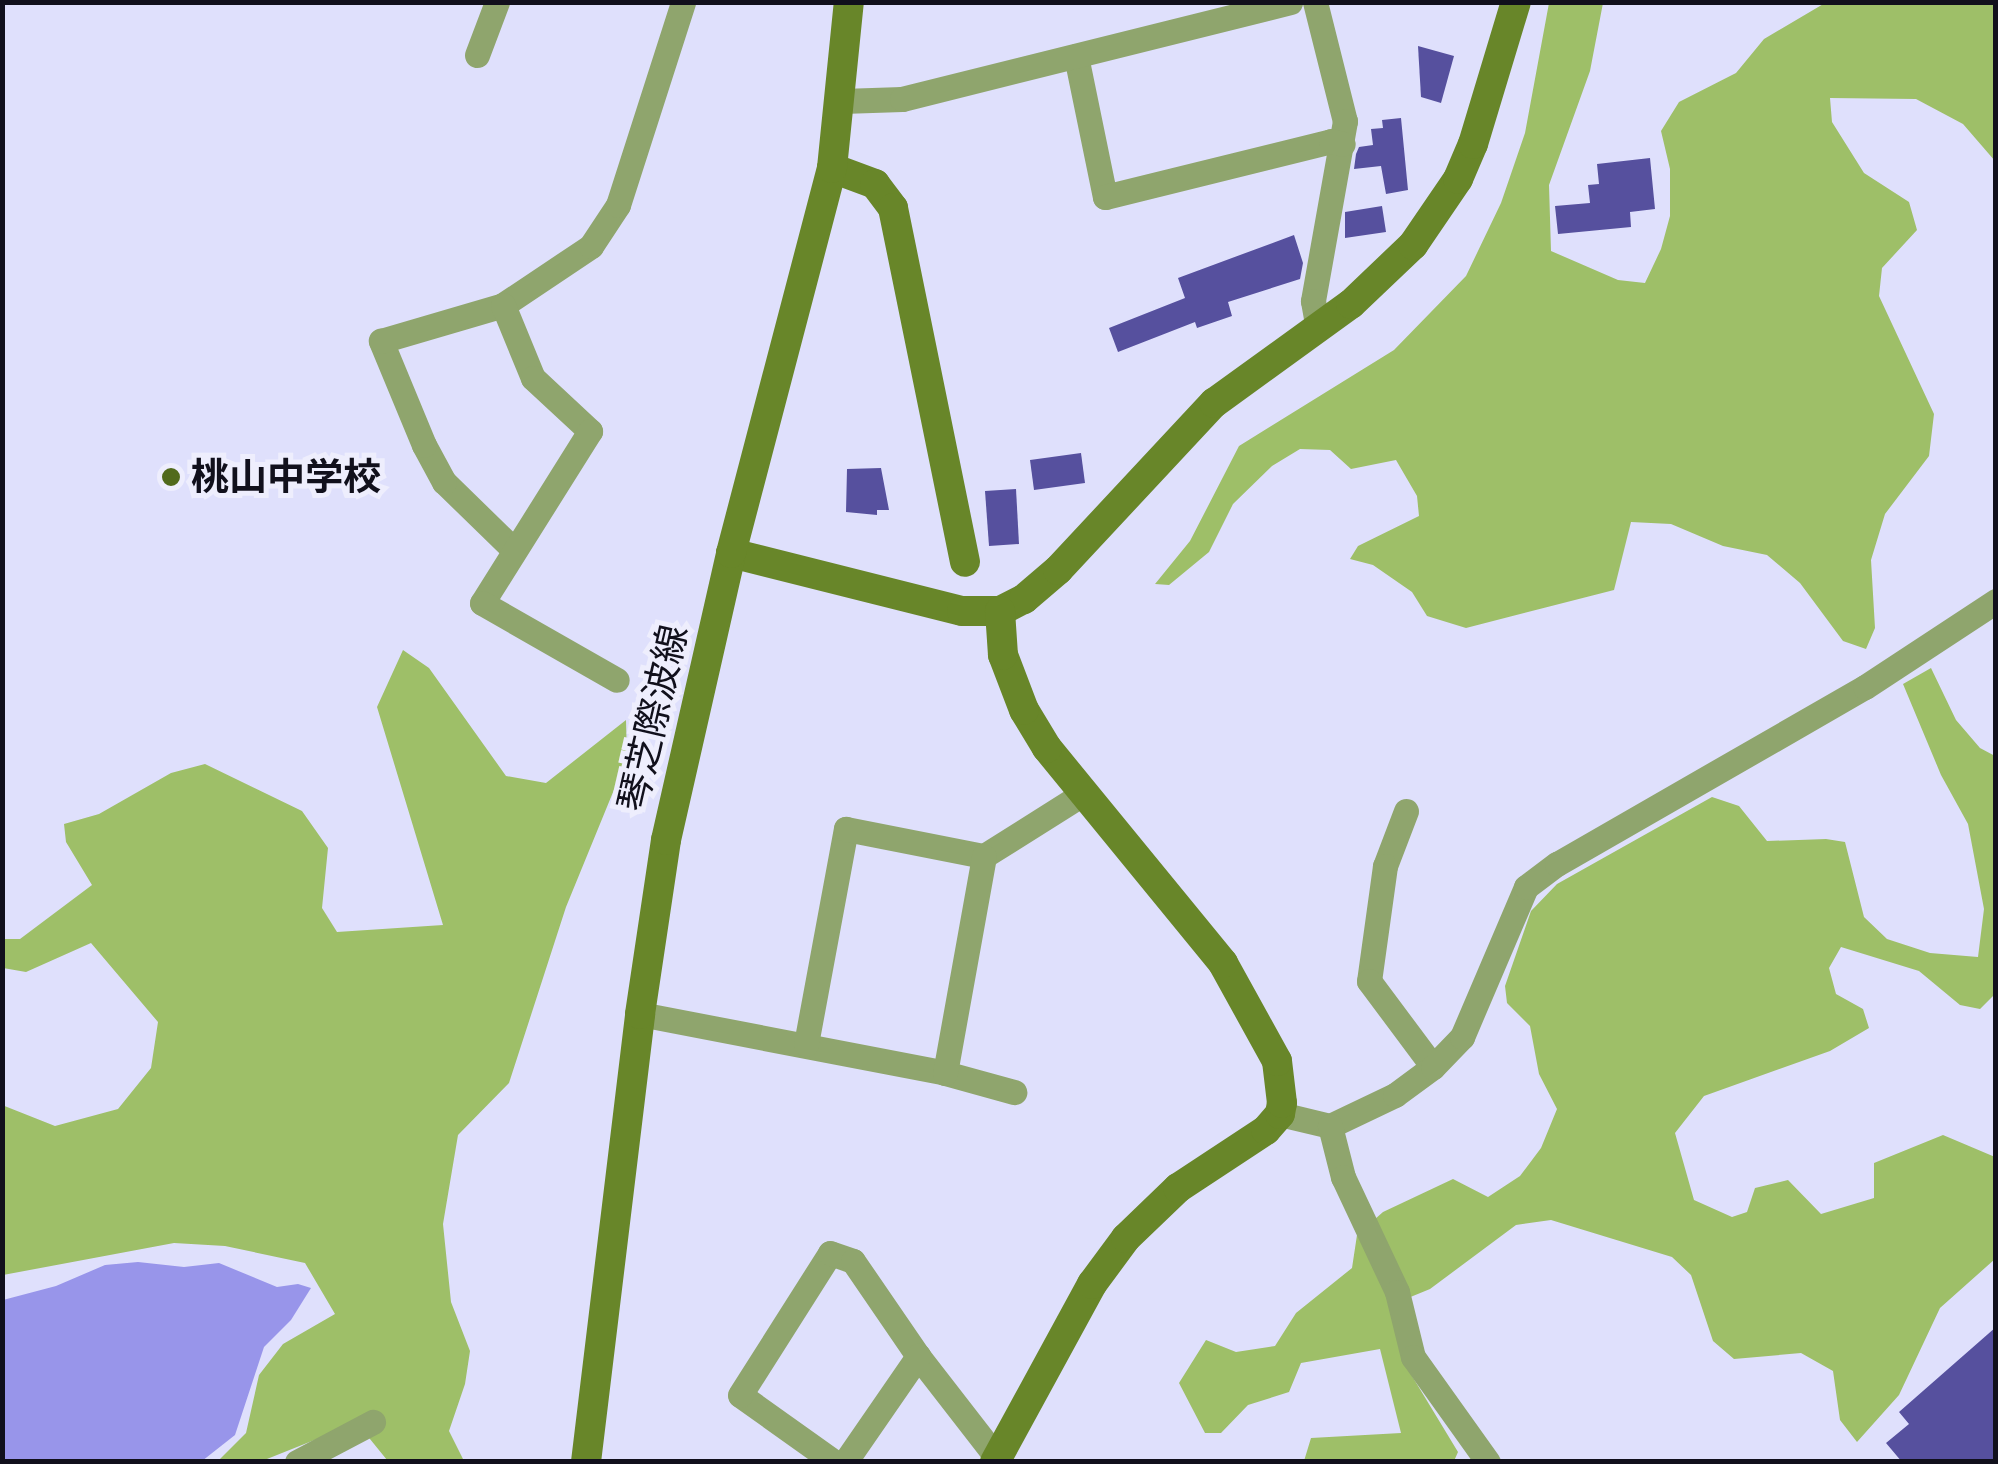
<!DOCTYPE html>
<meta charset="utf-8">
<style>
body{margin:0}
#map{position:relative;width:1998px;height:1464px;overflow:hidden;background:#dfe0fc;font-family:Mulish,"Noto Sans JP",sans-serif}
div>[style]{position:absolute}
.green>*{inset:0;background:#9ebf68}
.water>*{inset:0;background:#9895ea}
.building>*{inset:0;background:#56509e}
.street>*{height:25px;margin:-12.5px;padding:0 12.5px;transform-origin:12.5px;border-radius:12.5px;background:#8fa56d}
.secondary>*{height:30px;margin:-15px;padding:0 15px;transform-origin:15px;border-radius:15px;background:#688629}
.dots>*{width:28px;height:28px;translate:-50% -50%;box-sizing:border-box;border:5px solid #eeeefd;border-radius:50%}
span{translate:-50% -50%;white-space:nowrap;text-align:center;line-height:1.15;-webkit-text-stroke:10px #eeeefd;paint-order:stroke}
.poi-label{font-size:38px;color:#11101c;font-weight:700}
.left{translate:0 -50%;text-align:left}
.street-label{font-size:38px;color:#11101c}
.frame{position:absolute;inset:0;border:5px solid #11101c;pointer-events:none}
</style>
<div id="map">
<div class="green">
<div style="clip-path:polygon(1549px 3px,1603px 3px,1590px 71px,1549px 185px,1551px 251px,1618px 280px,1645px 283px,1661px 249px,1670px 216px,1670px 169px,1661px 131px,1679px 102px,1736px 73px,1764px 39px,1825px 3px,1995px 3px,1995px 161px,1963px 124px,1916px 99px,1830px 98px,1832px 122px,1864px 173px,1909px 202px,1917px 230px,1882px 268px,1879px 296px,1934px 414px,1929px 456px,1885px 514px,1871px 560px,1875px 628px,1866px 649px,1843px 641px,1800px 583px,1767px 555px,1723px 546px,1671px 524px,1631px 522px,1614px 590px,1466px 628px,1427px 616px,1412px 592px,1373px 565px,1350px 559px,1358px 546px,1419px 516px,1417px 496px,1396px 460px,1351px 469px,1330px 450px,1300px 449px,1272px 466px,1233px 504px,1209px 552px,1169px 585px,1155px 584px,1190px 541px,1239px 446px,1394px 350px,1466px 276px,1501px 203px,1525px 133px)"></div>
<div style="clip-path:polygon(403px 650px,429px 668px,506px 776px,546px 783px,626px 720px,627px 758px,566px 907px,509px 1083px,458px 1135px,443px 1224px,451px 1302px,470px 1351px,465px 1384px,449px 1431px,464px 1461px,387px 1460px,357px 1423px,262px 1461px,218px 1461px,246px 1433px,259px 1375px,283px 1344px,335px 1314px,305px 1263px,225px 1246px,174px 1243px,3px 1275px,2px 1105px,55px 1126px,118px 1109px,151px 1068px,158px 1022px,91px 943px,26px 972px,3px 968px,3px 939px,20px 939px,92px 885px,66px 842px,64px 824px,99px 814px,171px 773px,205px 764px,302px 811px,328px 848px,322px 908px,337px 932px,443px 925px,377px 707px)"></div>
<div style="clip-path:polygon(1931px 668px,1956px 720px,1980px 748px,1995px 756px,1995px 994px,1980px 1009px,1960px 1005px,1919px 971px,1841px 947px,1829px 968px,1836px 994px,1863px 1009px,1869px 1028px,1830px 1051px,1704px 1096px,1675px 1133px,1694px 1200px,1732px 1217px,1747px 1212px,1755px 1188px,1788px 1180px,1821px 1214px,1874px 1198px,1874px 1163px,1943px 1135px,1995px 1157px,1995px 1259px,1940px 1308px,1899px 1395px,1857px 1442px,1840px 1420px,1833px 1371px,1801px 1353px,1734px 1359px,1713px 1341px,1691px 1275px,1672px 1257px,1551px 1220px,1516px 1225px,1430px 1289px,1391px 1305px,1412px 1376px,1458px 1452px,1454px 1461px,1304px 1461px,1311px 1438px,1401px 1433px,1380px 1349px,1301px 1363px,1289px 1392px,1248px 1405px,1221px 1433px,1205px 1433px,1179px 1383px,1206px 1340px,1236px 1352px,1275px 1346px,1296px 1313px,1352px 1268px,1357px 1235px,1383px 1212px,1453px 1179px,1488px 1197px,1520px 1176px,1541px 1148px,1557px 1109px,1539px 1074px,1530px 1026px,1507px 1003px,1505px 986px,1531px 911px,1557px 884px,1712px 797px,1739px 806px,1767px 841px,1826px 839px,1845px 842px,1864px 917px,1887px 939px,1930px 953px,1978px 957px,1984px 909px,1968px 824px,1941px 775px,1903px 684px)"></div>
</div>
<div class="water">
<div style="clip-path:polygon(138px 1262px,184px 1267px,219px 1263px,277px 1287px,298px 1284px,311px 1288px,291px 1320px,264px 1347px,235px 1435px,202px 1461px,3px 1461px,3px 1300px,56px 1286px,105px 1265px)"></div>
</div>
<div class="building">
<div style="clip-path:polygon(1418px 46px,1454px 56px,1441px 103px,1421px 97px)"></div>
<div style="clip-path:polygon(1401px 118px,1408px 190px,1386px 194px,1381px 166px,1354px 169px,1356px 154px,1359px 147px,1373px 145px,1371px 129px,1383px 128px,1382px 120px)"></div>
<div style="clip-path:polygon(1650px 158px,1655px 209px,1630px 212px,1631px 227px,1558px 234px,1555px 206px,1590px 203px,1588px 185px,1599px 184px,1597px 164px)"></div>
<div style="clip-path:polygon(1382px 206px,1386px 232px,1345px 238px,1345px 212px)"></div>
<div style="clip-path:polygon(1294px 235px,1303px 263px,1300px 279px,1228px 302px,1232px 316px,1197px 328px,1195px 322px,1118px 352px,1109px 328px,1185px 298px,1178px 278px)"></div>
<div style="clip-path:polygon(1081px 453px,1085px 483px,1034px 490px,1030px 460px)"></div>
<div style="clip-path:polygon(881px 468px,889px 510px,877px 510px,877px 515px,846px 512px,847px 469px)"></div>
<div style="clip-path:polygon(1016px 489px,1019px 544px,989px 546px,985px 491px)"></div>
<div style="clip-path:polygon(1996px 1327px,1996px 1462px,1902px 1462px,1886px 1443px,1909px 1424px,1899px 1412px)"></div>
</div>
<div class="street">
<div style="left:1315px;top:2px;width:123px;rotate:75.9deg"></div>
<div style="left:1345px;top:121px;width:183px;rotate:100.1deg"></div>
<div style="left:1313px;top:301px;width:27px;rotate:80deg"></div>
<div style="left:477px;top:55px;width:57px;rotate:-69.3deg"></div>
<div style="left:1076px;top:56px;width:144px;rotate:78.4deg"></div>
<div style="left:1105px;top:197px;width:233px;rotate:-13.9deg"></div>
<div style="left:1331px;top:141px;width:12px;rotate:14deg"></div>
<div style="left:842px;top:101px;width:60px;rotate:-1.9deg"></div>
<div style="left:902px;top:99px;width:400px;rotate:-14deg"></div>
<div style="left:503px;top:305px;width:106px;rotate:-33.8deg"></div>
<div style="left:591px;top:246px;width:49px;rotate:-56.6deg"></div>
<div style="left:618px;top:205px;width:213px;rotate:-72.2deg"></div>
<div style="left:513px;top:549px;width:96px;rotate:-135.8deg"></div>
<div style="left:444px;top:482px;width:42px;rotate:-118.4deg"></div>
<div style="left:424px;top:445px;width:113px;rotate:-112.5deg"></div>
<div style="left:381px;top:341px;width:127px;rotate:-16.4deg"></div>
<div style="left:503px;top:305px;width:79px;rotate:67.7deg"></div>
<div style="left:533px;top:378px;width:78px;rotate:42.9deg"></div>
<div style="left:590px;top:431px;width:203px;rotate:122.1deg"></div>
<div style="left:482px;top:603px;width:155px;rotate:29.7deg"></div>
<div style="left:1406px;top:811px;width:59px;rotate:110.9deg"></div>
<div style="left:1385px;top:866px;width:116px;rotate:97.9deg"></div>
<div style="left:1369px;top:981px;width:107px;rotate:53.3deg"></div>
<div style="left:640px;top:1014px;width:311px;rotate:10.9deg"></div>
<div style="left:945px;top:1073px;width:72px;rotate:15.4deg"></div>
<div style="left:806px;top:1044px;width:219px;rotate:-79.5deg"></div>
<div style="left:846px;top:829px;width:141px;rotate:11.1deg"></div>
<div style="left:984px;top:856px;width:118px;rotate:-32.2deg"></div>
<div style="left:945px;top:1073px;width:220px;rotate:-79.8deg"></div>
<div style="left:1280px;top:1114px;width:51px;rotate:13.5deg"></div>
<div style="left:1330px;top:1126px;width:72px;rotate:-25.5deg"></div>
<div style="left:1395px;top:1095px;width:47px;rotate:-36.4deg"></div>
<div style="left:1433px;top:1067px;width:42px;rotate:-46deg"></div>
<div style="left:1462px;top:1037px;width:163px;rotate:-66.9deg"></div>
<div style="left:1526px;top:887px;width:39px;rotate:-37deg"></div>
<div style="left:1557px;top:864px;width:355px;rotate:-29.9deg"></div>
<div style="left:1865px;top:687px;width:157px;rotate:-33.3deg"></div>
<div style="left:1330px;top:1126px;width:53px;rotate:75.7deg"></div>
<div style="left:1343px;top:1177px;width:127px;rotate:64.8deg"></div>
<div style="left:1397px;top:1292px;width:67px;rotate:76.2deg"></div>
<div style="left:1413px;top:1357px;width:129px;rotate:54.5deg"></div>
<div style="left:297px;top:1462px;width:86px;rotate:-27.8deg"></div>
<div style="left:834px;top:1462px;width:115px;rotate:-144.5deg"></div>
<div style="left:740px;top:1395px;width:168px;rotate:-57.6deg"></div>
<div style="left:830px;top:1253px;width:24px;rotate:19deg"></div>
<div style="left:853px;top:1261px;width:115px;rotate:55.6deg"></div>
<div style="left:918px;top:1356px;width:129px;rotate:52.2deg"></div>
<div style="left:845px;top:1462px;width:129px;rotate:-55.4deg"></div>
</div>
<div class="secondary">
<div style="left:832px;top:168px;width:46px;rotate:20.4deg"></div>
<div style="left:875px;top:184px;width:30px;rotate:53deg"></div>
<div style="left:893px;top:208px;width:361px;rotate:78.5deg"></div>
<div style="left:731px;top:553px;width:238px;rotate:14.1deg"></div>
<div style="left:962px;top:611px;width:38px"></div>
<div style="left:1000px;top:611px;width:27px;rotate:-27deg"></div>
<div style="left:1024px;top:599px;width:45px;rotate:-40.5deg"></div>
<div style="left:1058px;top:570px;width:229px;rotate:-47deg"></div>
<div style="left:1214px;top:403px;width:169px;rotate:-35.9deg"></div>
<div style="left:1351px;top:304px;width:86px;rotate:-43.6deg"></div>
<div style="left:1413px;top:245px;width:80px;rotate:-55.7deg"></div>
<div style="left:1458px;top:179px;width:38px;rotate:-67deg"></div>
<div style="left:1473px;top:144px;width:148px;rotate:-73.2deg"></div>
<div style="left:586px;top:1462px;width:451px;rotate:-83.1deg"></div>
<div style="left:640px;top:1014px;width:176px;rotate:-81.5deg"></div>
<div style="left:666px;top:840px;width:294px;rotate:-77.2deg"></div>
<div style="left:731px;top:553px;width:398px;rotate:-75.3deg"></div>
<div style="left:832px;top:168px;width:167px;rotate:-84.2deg"></div>
<div style="left:995px;top:1462px;width:203px;rotate:-61.4deg"></div>
<div style="left:1092px;top:1284px;width:57px;rotate:-53.5deg"></div>
<div style="left:1126px;top:1238px;width:72px;rotate:-43.9deg"></div>
<div style="left:1178px;top:1188px;width:105px;rotate:-33.4deg"></div>
<div style="left:1266px;top:1130px;width:21px;rotate:-49deg"></div>
<div style="left:1280px;top:1114px;width:11px;rotate:-80deg"></div>
<div style="left:1282px;top:1103px;width:42px;rotate:-96.8deg"></div>
<div style="left:1277px;top:1061px;width:112px;rotate:-118.9deg"></div>
<div style="left:1223px;top:963px;width:278px;rotate:-129.3deg"></div>
<div style="left:1047px;top:748px;width:44px;rotate:-121.2deg"></div>
<div style="left:1024px;top:710px;width:59px;rotate:-110.9deg"></div>
<div style="left:1003px;top:655px;width:44px;rotate:-93.9deg"></div>
</div>
<div class="dots">
<div style="left:171px;top:477px;background:#516a1c"></div>
</div>
<div class="poi-label">
<span class="left" style="left:191px;top:477px">桃山中学校</span>
</div>
<div class="street-label">
<span style="left:653px;top:718px;rotate:-77deg">琴芝際波線</span>
</div>
<div class="frame"></div>
</div>
